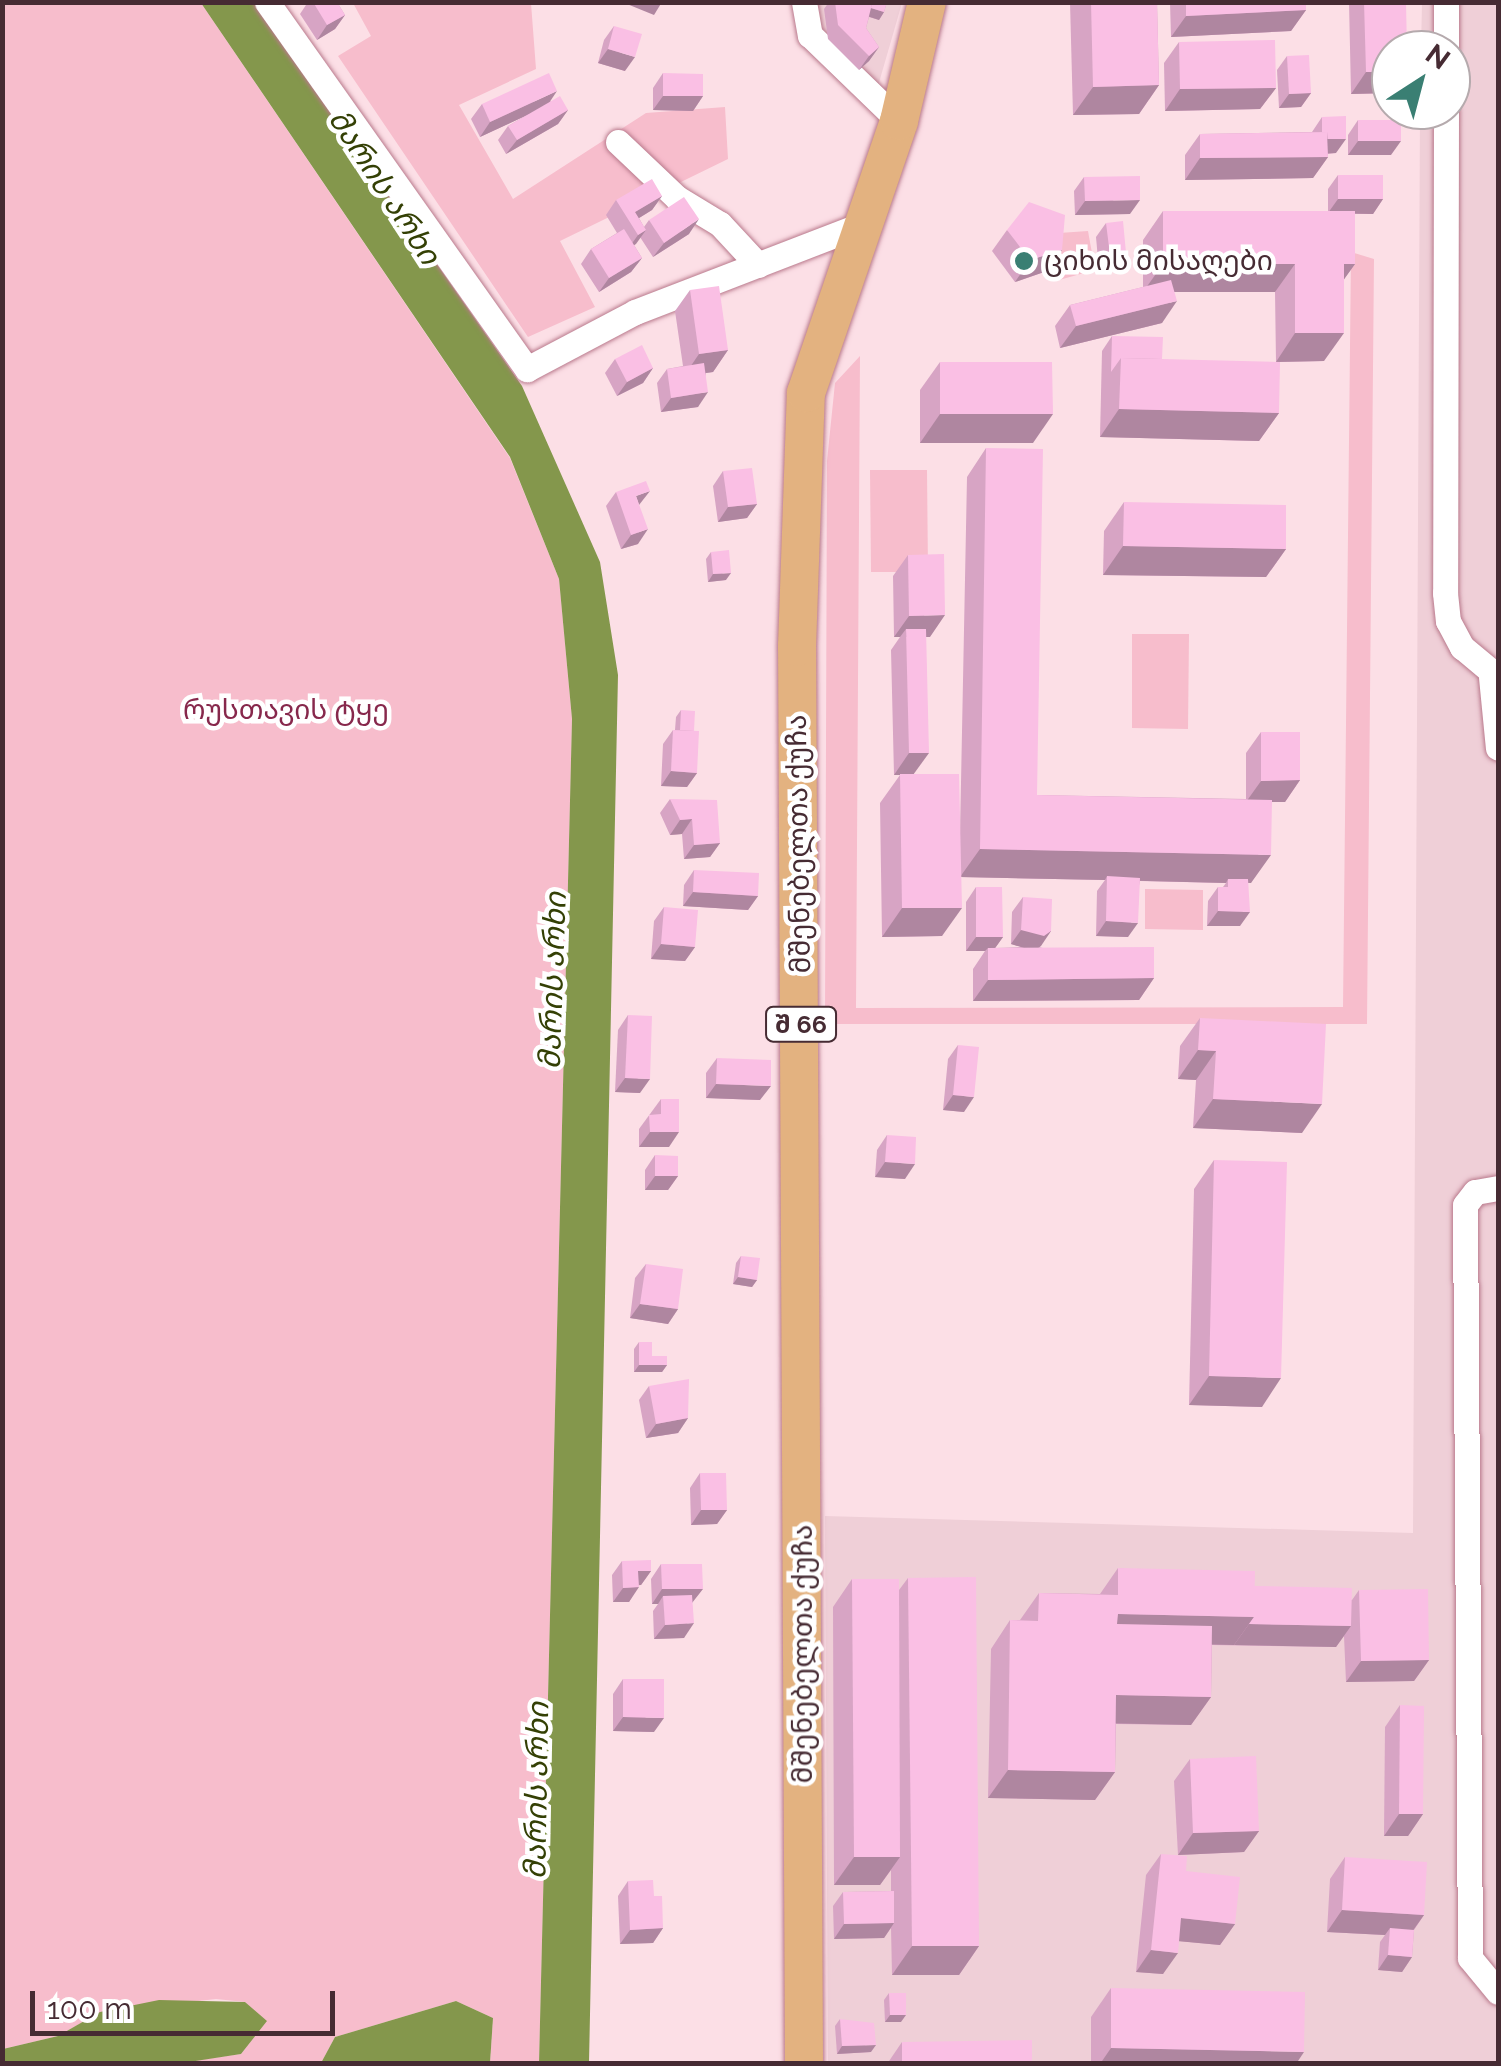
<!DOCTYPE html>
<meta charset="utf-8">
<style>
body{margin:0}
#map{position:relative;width:1501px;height:2066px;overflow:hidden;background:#fcdfe6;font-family:Raleway,"Noto Sans Georgian",sans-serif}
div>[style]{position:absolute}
.built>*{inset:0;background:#efcfd7}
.green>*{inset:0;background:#f7bdcc}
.water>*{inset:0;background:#84974c}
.roads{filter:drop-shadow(0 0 2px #b9798c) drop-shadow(0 0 2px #b9798c)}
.street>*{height:25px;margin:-12.5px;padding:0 12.5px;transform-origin:12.5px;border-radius:12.5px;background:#fff}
.primary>*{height:38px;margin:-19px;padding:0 19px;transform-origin:19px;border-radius:19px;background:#e3b280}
.wall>*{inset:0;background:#d7a4c4}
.shaded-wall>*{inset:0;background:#af86a0}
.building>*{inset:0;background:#fabfe4}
.dots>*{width:28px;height:28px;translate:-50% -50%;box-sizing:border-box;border:5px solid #fff;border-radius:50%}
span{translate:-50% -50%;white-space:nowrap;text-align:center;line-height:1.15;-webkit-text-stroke:9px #fff;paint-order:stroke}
.shield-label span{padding:2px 8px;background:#fff;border:2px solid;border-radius:8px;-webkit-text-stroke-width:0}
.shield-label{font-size:25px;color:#462b33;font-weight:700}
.poi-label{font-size:28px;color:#462b33}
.left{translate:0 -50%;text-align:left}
.park-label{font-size:28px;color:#87284c}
.street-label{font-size:28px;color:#462b33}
.water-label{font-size:30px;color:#344005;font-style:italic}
.frame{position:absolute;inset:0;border:5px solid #462b33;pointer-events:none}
.north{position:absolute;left:1371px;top:30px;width:100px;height:100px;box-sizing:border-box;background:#fff;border:2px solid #b5aaad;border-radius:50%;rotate:36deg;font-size:28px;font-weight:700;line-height:40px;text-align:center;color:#462b33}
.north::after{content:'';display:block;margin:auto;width:35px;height:45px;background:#3a7f73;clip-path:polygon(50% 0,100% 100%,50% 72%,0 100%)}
.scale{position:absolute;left:30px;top:1991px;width:305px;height:45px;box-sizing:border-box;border:5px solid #462b33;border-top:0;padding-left:12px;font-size:30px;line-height:35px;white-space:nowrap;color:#462b33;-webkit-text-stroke:8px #fff;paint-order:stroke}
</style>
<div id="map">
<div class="built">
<div style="clip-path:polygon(814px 3px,902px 3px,876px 93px,818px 35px)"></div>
<div style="clip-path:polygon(1422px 3px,1498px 3px,1498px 2063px,828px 2063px,825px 1516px,1413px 1533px,1420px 110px,1451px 110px,1451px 50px,1421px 50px)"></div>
</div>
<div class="green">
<div style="clip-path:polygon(2px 3px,201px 3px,510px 458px,559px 579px,572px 719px,539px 2063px,490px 2063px,493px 2018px,456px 2001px,335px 2037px,321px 2063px,176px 2063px,241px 2054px,266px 2022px,245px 2002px,216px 1999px,101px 2012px,58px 2036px,3px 2049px)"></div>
<div style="clip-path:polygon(353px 3px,531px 3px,536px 69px,459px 105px,513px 199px,646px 113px,725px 107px,728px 159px,560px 241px,595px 307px,528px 337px,338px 56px,371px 36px)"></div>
<div style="clip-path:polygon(1088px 231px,1095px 270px,1059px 280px,1059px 233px)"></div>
<div style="clip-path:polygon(1351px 252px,1374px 259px,1367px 1024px,825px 1024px,827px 461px,835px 383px,860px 356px,856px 1008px,1343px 1007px)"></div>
<div style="clip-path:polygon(870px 470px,927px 470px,928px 572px,871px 572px)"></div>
<div style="clip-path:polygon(1132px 634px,1189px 634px,1188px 729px,1132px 728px)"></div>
<div style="clip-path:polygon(1145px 889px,1203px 890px,1203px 930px,1145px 929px)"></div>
</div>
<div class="water">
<div style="clip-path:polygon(201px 3px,254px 3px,522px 386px,600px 562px,618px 675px,589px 2063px,539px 2063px,572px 719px,559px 579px,510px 457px)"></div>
<div style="clip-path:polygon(159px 2000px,245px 2002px,267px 2021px,241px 2054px,176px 2064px,3px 2063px,3px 2049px,58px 2036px,100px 2012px)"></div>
<div style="clip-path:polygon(456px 2001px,493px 2018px,490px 2063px,321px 2063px,335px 2037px)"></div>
</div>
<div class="roads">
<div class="street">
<div style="left:267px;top:2px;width:450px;rotate:54.7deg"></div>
<div style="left:527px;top:369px;width:122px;rotate:-27.8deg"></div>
<div style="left:635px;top:312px;width:242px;rotate:-21.1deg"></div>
<div style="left:804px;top:2px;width:34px;rotate:80deg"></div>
<div style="left:810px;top:35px;width:124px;rotate:44deg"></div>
<div style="left:1446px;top:50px;width:48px;rotate:-90deg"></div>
<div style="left:1446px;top:110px;width:483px;rotate:90.1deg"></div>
<div style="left:1445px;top:593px;width:28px;rotate:84deg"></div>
<div style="left:1448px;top:621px;width:30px;rotate:62deg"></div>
<div style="left:1462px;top:647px;width:47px;rotate:39.8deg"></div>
<div style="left:618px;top:142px;width:81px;rotate:43.5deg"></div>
<div style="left:677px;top:198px;width:50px;rotate:31.2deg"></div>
<div style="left:720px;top:224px;width:56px;rotate:47.2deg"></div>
<div style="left:1491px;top:677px;width:71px;rotate:84.4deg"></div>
<div style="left:1498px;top:1188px;width:23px;rotate:170deg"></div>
<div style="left:1475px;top:1192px;width:16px;rotate:128deg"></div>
<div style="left:1465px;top:1205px;width:753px;rotate:89.62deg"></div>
<div style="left:1470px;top:1958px;width:44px;rotate:50.5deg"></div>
</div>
<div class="primary">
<div style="left:804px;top:2064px;width:1417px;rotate:-90.28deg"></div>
<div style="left:797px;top:647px;width:254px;rotate:-88deg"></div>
<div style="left:806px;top:393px;width:287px;rotate:-71.1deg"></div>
<div style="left:899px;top:121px;width:122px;rotate:-76.8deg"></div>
</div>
</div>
<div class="wall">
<div style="clip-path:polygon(308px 2px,337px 2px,345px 15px,335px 29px,317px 40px,300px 14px)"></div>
<div style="clip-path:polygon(829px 2px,887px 2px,884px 12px,879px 20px,869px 17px,866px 28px,879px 47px,869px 61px,859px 70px,828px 39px,824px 9px)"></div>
<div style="clip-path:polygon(1070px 2px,1157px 2px,1159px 85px,1139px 114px,1073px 115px)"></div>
<div style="clip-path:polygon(1170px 2px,1306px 2px,1306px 10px,1291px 31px,1171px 37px)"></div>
<div style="clip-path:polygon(1349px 2px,1406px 2px,1391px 50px,1391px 93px,1351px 94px)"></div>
<div style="clip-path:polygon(614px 26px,625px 71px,598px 63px,604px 40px)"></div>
<div style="clip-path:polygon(1179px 42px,1276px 88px,1260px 109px,1165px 111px,1164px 63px)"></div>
<div style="clip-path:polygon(1287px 56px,1311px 93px,1301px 107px,1279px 108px,1277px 70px)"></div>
<div style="clip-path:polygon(663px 73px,703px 96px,693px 111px,653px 110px,653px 88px)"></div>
<div style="clip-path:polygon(550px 101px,568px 110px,558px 124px,506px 154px,498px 140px,508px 126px,527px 115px,480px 137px,471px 119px,482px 104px)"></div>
<div style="clip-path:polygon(1322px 117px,1336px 153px,1328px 154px,1328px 157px,1313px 178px,1185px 180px,1185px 155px,1200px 134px,1312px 132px)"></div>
<div style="clip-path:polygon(1358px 120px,1391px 155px,1348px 155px,1348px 135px)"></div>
<div style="clip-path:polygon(1338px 175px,1383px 199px,1373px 214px,1355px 214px,1355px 264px,1344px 279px,1324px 361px,1276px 362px,1275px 292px,1174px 292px,1162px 323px,1060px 348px,1055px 326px,1070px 305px,1143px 287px,1143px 240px,1163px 211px,1328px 211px,1328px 189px)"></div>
<div style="clip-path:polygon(1084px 177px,1130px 214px,1075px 215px,1074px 191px)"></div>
<div style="clip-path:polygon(662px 196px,652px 210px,639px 218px,644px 227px,649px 220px,689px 234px,653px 257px,640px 237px,634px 245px,642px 258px,631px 272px,599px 292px,581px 264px,591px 249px,617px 233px,606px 215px,616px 200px)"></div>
<div style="clip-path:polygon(1106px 223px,1126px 253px,1116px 268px,1099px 270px,1096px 237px)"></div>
<div style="clip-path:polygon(1007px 230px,1062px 250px,1047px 271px,1015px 282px,992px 251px)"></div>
<div style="clip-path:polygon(690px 290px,728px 350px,713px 372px,706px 373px,698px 407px,661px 412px,657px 383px,667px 369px,683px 366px,675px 311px)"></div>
<div style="clip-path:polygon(1112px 336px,1162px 359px,1279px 413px,1259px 441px,1100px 437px,1102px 351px)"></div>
<div style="clip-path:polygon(615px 359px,653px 368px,643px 383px,617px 396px,605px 373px)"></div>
<div style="clip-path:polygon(940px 362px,1033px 443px,920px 443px,920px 390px)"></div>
<div style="clip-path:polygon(986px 448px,1037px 795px,1246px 799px,1246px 753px,1261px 732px,1300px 780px,1285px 802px,1272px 802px,1251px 883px,1248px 883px,1240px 926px,1207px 926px,1208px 901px,1218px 887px,1223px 887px,1226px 883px,1140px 881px,1128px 937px,1096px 936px,1097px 891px,1105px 880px,961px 877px,942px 936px,882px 937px,880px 803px,900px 775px,894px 775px,891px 650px,900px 637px,894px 637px,893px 576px,908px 555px,930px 637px,926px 637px,914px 774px,960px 834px,967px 477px)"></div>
<div style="clip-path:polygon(723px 471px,757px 504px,747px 518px,718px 522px,713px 486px)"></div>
<div style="clip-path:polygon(616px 492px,639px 505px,638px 544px,621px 549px,606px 506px)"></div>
<div style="clip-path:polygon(1124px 502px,1286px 549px,1266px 577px,1103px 575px,1104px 531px)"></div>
<div style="clip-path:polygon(711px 552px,726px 580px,708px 582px,706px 559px)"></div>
<div style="clip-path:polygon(681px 710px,694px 731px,697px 773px,687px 787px,661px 786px,663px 744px,673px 730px,675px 730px,676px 717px)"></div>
<div style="clip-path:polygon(670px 799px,720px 843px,710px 857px,684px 859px,682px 834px,670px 835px,660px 813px)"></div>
<div style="clip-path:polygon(694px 870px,758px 896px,748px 910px,683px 906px,684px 885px)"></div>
<div style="clip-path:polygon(976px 887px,1003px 937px,995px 948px,1022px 947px,1011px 944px,1012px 912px,1023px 897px,1051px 931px,1039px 947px,1154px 978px,1139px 1000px,973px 1001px,973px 969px,985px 951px,966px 951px,966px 902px)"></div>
<div style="clip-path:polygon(664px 907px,695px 947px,685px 961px,651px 959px,654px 921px)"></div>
<div style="clip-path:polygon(628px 1015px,640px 1093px,615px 1092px,618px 1030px)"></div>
<div style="clip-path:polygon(1200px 1018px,1302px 1133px,1193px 1128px,1196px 1080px,1178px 1079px,1180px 1046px)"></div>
<div style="clip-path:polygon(958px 1045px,964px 1112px,943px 1110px,948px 1059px)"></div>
<div style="clip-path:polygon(717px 1058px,760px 1100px,706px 1098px,706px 1073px)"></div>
<div style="clip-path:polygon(661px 1099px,669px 1147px,639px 1147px,639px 1129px)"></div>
<div style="clip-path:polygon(887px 1135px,905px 1179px,875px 1177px,877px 1150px)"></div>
<div style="clip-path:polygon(655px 1155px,678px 1176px,668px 1190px,645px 1190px,645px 1170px)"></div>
<div style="clip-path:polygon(1214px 1160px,1262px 1407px,1189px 1405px,1194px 1189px)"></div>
<div style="clip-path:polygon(741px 1256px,757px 1280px,752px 1287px,733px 1284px,736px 1263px)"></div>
<div style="clip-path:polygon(646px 1264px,678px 1309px,668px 1324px,630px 1318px,635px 1278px)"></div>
<div style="clip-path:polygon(639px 1342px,652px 1356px,667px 1365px,662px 1372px,634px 1372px,634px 1349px)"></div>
<div style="clip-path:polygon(649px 1386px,688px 1418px,678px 1433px,646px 1438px,639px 1400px)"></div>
<div style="clip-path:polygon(700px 1473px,727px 1510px,717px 1524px,691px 1525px,690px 1488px)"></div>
<div style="clip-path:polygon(622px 1561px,651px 1571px,641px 1585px,639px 1585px,629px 1602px,613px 1602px,612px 1575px)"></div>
<div style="clip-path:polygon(661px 1564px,692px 1603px,684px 1638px,654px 1639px,653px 1611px,658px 1604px,652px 1604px,651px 1579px)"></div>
<div style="clip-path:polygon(1118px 1568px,1352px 1600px,1359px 1590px,1429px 1660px,1414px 1681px,1346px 1682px,1344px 1636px,1336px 1647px,1212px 1645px,1211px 1697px,1191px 1725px,1116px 1724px,1115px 1772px,1095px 1800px,988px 1798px,991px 1649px,1010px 1620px,1020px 1620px,1039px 1593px,1100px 1594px)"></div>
<div style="clip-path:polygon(908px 1578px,979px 1946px,959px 1975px,892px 1975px,891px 1928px,884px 1938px,834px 1939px,833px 1906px,843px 1892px,891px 1891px,891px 1870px,880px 1885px,834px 1885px,833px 1607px,852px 1579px,899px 1590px)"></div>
<div style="clip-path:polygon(623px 1679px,654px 1732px,613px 1731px,613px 1694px)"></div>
<div style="clip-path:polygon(1400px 1705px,1423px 1814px,1408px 1836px,1384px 1836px,1385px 1727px)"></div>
<div style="clip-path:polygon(1190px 1759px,1259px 1831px,1244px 1852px,1178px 1855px,1174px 1781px)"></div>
<div style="clip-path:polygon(1161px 1854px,1186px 1871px,1235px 1924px,1220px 1945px,1179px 1941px,1163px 1974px,1136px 1972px,1146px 1875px)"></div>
<div style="clip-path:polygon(1345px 1857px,1424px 1915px,1414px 1930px,1412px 1957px,1402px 1972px,1378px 1970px,1380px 1942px,1385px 1935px,1327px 1932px,1330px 1879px)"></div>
<div style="clip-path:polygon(628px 1881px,654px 1896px,663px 1928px,653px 1943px,620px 1944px,618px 1896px)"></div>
<div style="clip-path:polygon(1111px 1988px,1296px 2064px,1091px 2064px,1091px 2017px)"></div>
<div style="clip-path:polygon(889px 1993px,901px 2022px,885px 2022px,884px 2000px)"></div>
<div style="clip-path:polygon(840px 2019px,871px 2052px,837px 2054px,835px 2026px)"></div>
<div style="clip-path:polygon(902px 2042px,1032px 2061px,1031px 2064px,887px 2064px)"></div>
</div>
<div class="shaded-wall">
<div style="clip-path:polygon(622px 2px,662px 2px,654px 15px)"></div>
<div style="clip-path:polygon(857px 4px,884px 12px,879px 20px,852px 11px)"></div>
<div style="clip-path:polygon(1306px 10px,1291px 31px,1171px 37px,1186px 16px)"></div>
<div style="clip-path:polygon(345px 15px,335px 29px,317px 40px,327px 25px)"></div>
<div style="clip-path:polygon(879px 47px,869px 61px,859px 70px,869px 56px)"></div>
<div style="clip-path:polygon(608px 49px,635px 57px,625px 71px,598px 63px)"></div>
<div style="clip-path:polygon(1366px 72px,1391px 72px,1391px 93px,1351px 94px)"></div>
<div style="clip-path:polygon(1159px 85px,1139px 114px,1073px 115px,1093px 87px)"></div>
<div style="clip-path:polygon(1276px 88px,1260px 109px,1165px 111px,1180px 89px)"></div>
<div style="clip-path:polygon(557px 91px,547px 106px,480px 137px,490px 122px)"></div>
<div style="clip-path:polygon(1311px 93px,1301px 107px,1279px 108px,1289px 94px)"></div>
<div style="clip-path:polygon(663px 96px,703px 96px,693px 111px,653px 110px)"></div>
<div style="clip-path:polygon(568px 110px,558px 124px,506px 154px,517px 140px)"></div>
<div style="clip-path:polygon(1323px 139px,1346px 139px,1336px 153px,1312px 154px)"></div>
<div style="clip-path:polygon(1358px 141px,1401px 141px,1391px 155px,1348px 155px)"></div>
<div style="clip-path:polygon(1328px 157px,1313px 178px,1185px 180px,1200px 158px)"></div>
<div style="clip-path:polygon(662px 196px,652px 210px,631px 223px,635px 212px)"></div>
<div style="clip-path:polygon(1338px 199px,1383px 199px,1373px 214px,1328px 213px)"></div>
<div style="clip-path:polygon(1140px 200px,1130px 214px,1075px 215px,1085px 201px)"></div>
<div style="clip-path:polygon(699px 219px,689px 234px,653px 257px,664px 243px)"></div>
<div style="clip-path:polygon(646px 230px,636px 244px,628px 249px,638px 235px)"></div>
<div style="clip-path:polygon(1062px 250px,1047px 271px,1015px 282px,1030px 260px)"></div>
<div style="clip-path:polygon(1126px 253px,1116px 268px,1099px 270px,1110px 255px)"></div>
<div style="clip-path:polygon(642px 258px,631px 272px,599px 292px,609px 278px)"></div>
<div style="clip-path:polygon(1163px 264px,1295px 264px,1275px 292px,1143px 292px)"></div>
<div style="clip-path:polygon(1344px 264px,1355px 264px,1335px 292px)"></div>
<div style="clip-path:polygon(1177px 301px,1162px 323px,1060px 348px,1076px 326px)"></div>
<div style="clip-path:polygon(1295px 333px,1344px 333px,1324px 361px,1276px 362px)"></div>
<div style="clip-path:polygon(728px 350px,713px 372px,684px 376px,699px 354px)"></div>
<div style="clip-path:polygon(653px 368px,643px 383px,617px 396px,627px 382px)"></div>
<div style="clip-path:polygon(708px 392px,698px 407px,661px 412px,671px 398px)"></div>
<div style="clip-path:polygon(1119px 409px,1279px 413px,1259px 441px,1100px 437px)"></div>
<div style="clip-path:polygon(940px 414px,1053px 414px,1033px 443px,920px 443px)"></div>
<div style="clip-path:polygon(650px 491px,639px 505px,636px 496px)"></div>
<div style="clip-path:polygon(757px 504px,747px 518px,718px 522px,728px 507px)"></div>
<div style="clip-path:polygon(648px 529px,638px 544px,621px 549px,631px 535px)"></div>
<div style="clip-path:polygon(1123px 546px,1286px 549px,1266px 577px,1103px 575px)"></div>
<div style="clip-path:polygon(731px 573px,726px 580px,708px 582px,713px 574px)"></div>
<div style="clip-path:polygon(945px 615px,930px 637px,906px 637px,906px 629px,900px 637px,894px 637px,909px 616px)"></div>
<div style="clip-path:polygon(909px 753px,929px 753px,913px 775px,894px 775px)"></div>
<div style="clip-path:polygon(671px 771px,697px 773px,687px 787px,661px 786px)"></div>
<div style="clip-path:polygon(1300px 780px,1285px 802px,1246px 802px,1261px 781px)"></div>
<div style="clip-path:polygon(692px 819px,682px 834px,670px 835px,680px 820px)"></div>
<div style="clip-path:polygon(720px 843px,710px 857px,684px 859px,694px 845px)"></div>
<div style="clip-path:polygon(980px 849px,1271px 855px,1251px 883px,1228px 883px,1228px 879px,1226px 883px,1107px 880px,1107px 876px,1105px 880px,960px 877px)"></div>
<div style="clip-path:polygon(693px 892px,758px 896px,748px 910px,683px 906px)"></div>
<div style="clip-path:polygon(902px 908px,962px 908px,942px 936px,882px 937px)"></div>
<div style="clip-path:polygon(1218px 911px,1250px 912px,1240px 926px,1207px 926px)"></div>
<div style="clip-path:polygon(1106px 921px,1138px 923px,1128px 937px,1096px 936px)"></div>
<div style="clip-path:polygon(1021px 930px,1051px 931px,1041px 946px,1034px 951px,1011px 944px)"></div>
<div style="clip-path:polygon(976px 937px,1003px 937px,993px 951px,988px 948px,985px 951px,966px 951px)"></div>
<div style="clip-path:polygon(661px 944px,695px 947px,685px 961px,651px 959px)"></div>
<div style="clip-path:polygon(1154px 978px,1139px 1000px,973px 1001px,988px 980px)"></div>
<div style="clip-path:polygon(1198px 1050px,1216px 1051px,1196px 1080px,1178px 1079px)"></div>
<div style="clip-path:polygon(625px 1078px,650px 1079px,640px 1093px,615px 1092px)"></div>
<div style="clip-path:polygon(716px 1084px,771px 1086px,760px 1100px,706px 1098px)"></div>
<div style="clip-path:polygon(953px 1095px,974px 1097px,964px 1112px,943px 1110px)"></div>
<div style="clip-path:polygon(1213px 1099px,1322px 1104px,1302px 1133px,1193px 1128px)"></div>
<div style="clip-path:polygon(650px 1132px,679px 1132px,669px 1147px,639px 1147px)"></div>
<div style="clip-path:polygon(885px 1162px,915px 1164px,905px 1179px,875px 1177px)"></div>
<div style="clip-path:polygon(655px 1176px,678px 1176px,668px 1190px,645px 1190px)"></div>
<div style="clip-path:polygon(738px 1277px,757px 1280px,752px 1287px,733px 1284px)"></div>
<div style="clip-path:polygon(640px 1304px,678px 1309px,668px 1324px,630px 1318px)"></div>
<div style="clip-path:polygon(639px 1365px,667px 1365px,662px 1372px,634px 1372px)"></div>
<div style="clip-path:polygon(1209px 1376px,1281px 1378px,1262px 1407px,1189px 1405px)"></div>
<div style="clip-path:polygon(688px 1418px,678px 1433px,646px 1438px,656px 1424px)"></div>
<div style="clip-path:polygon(701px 1510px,727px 1510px,717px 1524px,691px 1525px)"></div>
<div style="clip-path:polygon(638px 1571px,651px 1571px,641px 1585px,628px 1586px)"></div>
<div style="clip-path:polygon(639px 1587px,629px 1602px,613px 1602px,623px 1588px)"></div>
<div style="clip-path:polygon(662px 1589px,703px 1589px,692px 1603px,663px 1596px,658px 1604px,652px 1604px)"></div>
<div style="clip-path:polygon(1118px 1614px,1254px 1617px,1234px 1645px,1098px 1642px)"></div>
<div style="clip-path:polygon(694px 1623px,684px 1638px,654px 1639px,665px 1625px)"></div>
<div style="clip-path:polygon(1249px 1624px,1351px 1626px,1336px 1647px,1234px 1645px)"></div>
<div style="clip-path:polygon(1429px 1660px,1414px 1681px,1346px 1682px,1361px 1661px)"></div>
<div style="clip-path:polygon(1116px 1695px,1211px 1697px,1191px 1725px,1096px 1723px)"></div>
<div style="clip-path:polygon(623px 1717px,664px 1718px,654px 1732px,613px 1731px)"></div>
<div style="clip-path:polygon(1008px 1770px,1115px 1772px,1095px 1800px,988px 1798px)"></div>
<div style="clip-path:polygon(1399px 1814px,1423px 1814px,1408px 1836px,1384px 1836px)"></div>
<div style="clip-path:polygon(1259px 1831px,1244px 1852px,1178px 1855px,1193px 1833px)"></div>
<div style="clip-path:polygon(854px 1857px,900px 1857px,880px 1885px,834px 1885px)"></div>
<div style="clip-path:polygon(1342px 1910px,1424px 1915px,1409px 1936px,1390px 1928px,1385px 1935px,1327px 1932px)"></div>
<div style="clip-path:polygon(1181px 1918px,1235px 1924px,1220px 1945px,1166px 1940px)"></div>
<div style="clip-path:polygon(894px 1923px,884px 1938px,834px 1939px,844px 1924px)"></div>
<div style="clip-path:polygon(663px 1928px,653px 1943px,620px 1944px,630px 1930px)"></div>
<div style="clip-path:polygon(912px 1946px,979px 1946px,959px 1975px,892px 1975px)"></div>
<div style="clip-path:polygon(1151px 1950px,1178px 1953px,1163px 1974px,1136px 1972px)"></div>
<div style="clip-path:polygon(1388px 1955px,1412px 1957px,1402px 1972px,1378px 1970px)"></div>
<div style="clip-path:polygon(890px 2015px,906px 2015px,901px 2022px,885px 2022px)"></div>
<div style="clip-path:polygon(876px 2045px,871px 2052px,837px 2054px,842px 2046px)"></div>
<div style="clip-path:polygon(1111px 2048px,1304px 2052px,1296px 2064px,1100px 2064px)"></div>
<div style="clip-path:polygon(1032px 2061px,1031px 2064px,902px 2064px)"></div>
</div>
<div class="building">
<div style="clip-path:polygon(313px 2px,337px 2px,345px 15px,327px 25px)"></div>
<div style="clip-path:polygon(835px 2px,866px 2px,872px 4px,866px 28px,879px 47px,869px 56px,838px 25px)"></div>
<div style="clip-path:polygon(866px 2px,887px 2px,884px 12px,871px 8px,872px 4px)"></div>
<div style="clip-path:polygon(1091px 2px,1157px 2px,1159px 85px,1093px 87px)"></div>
<div style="clip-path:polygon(1186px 2px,1306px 2px,1306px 10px,1186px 16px)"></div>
<div style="clip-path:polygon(1364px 2px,1406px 2px,1407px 50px,1391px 50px,1391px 72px,1366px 72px)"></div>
<div style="clip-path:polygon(614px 26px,642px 34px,635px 57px,608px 49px)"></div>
<div style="clip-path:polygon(1275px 40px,1276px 88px,1180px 89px,1179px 42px)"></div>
<div style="clip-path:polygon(1309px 55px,1311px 93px,1289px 94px,1287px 56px)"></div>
<div style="clip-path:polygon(549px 73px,557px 91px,490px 122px,482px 104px)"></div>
<div style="clip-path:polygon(663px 73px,703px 74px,703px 96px,663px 96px)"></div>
<div style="clip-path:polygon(560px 96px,568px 110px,517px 140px,508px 126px)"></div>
<div style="clip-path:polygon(1346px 116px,1346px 139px,1328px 139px,1327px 132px,1322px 132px,1322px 117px)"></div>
<div style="clip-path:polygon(1358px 120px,1401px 120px,1401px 141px,1358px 141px)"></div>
<div style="clip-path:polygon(1327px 132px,1328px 157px,1200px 158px,1200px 134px)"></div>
<div style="clip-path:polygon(1338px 175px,1383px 175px,1383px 199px,1338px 199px)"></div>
<div style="clip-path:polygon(1140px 176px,1140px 200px,1085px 201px,1084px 177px)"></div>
<div style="clip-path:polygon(652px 179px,662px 196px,635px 212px,646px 230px,638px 235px,616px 200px)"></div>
<div style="clip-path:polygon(684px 197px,699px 219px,664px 243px,649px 220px)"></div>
<div style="clip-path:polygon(1029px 202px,1065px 215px,1062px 250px,1030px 260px,1007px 230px)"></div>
<div style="clip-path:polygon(1163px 211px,1355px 211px,1355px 264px,1344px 264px,1344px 333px,1295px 333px,1295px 264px,1163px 264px)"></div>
<div style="clip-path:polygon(1123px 221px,1126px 253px,1110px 255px,1106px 223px)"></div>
<div style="clip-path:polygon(624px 229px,642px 258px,609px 278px,591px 249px)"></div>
<div style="clip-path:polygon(1171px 280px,1177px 301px,1076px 326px,1070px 305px)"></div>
<div style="clip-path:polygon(719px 286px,728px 350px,699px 354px,690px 290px)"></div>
<div style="clip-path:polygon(1112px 336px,1163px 337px,1162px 359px,1121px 358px,1111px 372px)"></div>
<div style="clip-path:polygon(642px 345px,653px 368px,627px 382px,615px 359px)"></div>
<div style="clip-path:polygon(1121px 358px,1280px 362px,1279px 413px,1119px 409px)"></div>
<div style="clip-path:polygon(940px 362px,1052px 362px,1053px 414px,940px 414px)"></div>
<div style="clip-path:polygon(704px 363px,708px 392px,671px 398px,667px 369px)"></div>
<div style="clip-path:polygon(986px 448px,1043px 449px,1037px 795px,1272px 800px,1271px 855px,980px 849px)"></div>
<div style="clip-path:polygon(752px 468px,757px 504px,728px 507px,723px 471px)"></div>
<div style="clip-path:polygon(646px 481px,650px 491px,636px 496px,648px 529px,631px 535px,616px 492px)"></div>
<div style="clip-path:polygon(1124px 502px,1286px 505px,1286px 549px,1123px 546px)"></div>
<div style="clip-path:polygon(729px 550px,731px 573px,713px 574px,711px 552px)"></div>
<div style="clip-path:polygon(944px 554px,945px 615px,909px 616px,908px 555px)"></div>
<div style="clip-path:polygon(906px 629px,926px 629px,929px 753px,909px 753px)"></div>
<div style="clip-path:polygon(681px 710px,695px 711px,694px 731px,680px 730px)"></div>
<div style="clip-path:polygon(673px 730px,699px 731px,697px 773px,671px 771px)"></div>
<div style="clip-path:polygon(1261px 732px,1300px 732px,1300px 780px,1261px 781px)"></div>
<div style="clip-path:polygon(900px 774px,959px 774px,962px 908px,902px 908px)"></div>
<div style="clip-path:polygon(670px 799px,717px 800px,720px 843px,694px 845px,692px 819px,680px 820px)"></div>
<div style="clip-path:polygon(694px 870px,759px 873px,758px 896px,693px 892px)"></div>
<div style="clip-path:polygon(1107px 876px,1140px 878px,1138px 923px,1106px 921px)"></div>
<div style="clip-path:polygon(1228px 879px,1248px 879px,1250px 912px,1218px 911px,1218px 887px,1228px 887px)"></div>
<div style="clip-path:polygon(976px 887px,1002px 887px,1003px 937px,976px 937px)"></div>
<div style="clip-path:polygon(1023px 897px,1052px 899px,1051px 931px,1044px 936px,1021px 930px)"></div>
<div style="clip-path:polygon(664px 907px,698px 910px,695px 947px,661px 944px)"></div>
<div style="clip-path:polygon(1154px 947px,1154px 978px,988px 980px,988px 948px)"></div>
<div style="clip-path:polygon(628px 1015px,652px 1016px,650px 1079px,625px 1078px)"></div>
<div style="clip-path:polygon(1200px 1018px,1326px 1024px,1322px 1104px,1213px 1099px,1216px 1051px,1198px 1050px)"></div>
<div style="clip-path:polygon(958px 1045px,979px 1047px,974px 1097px,953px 1095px)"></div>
<div style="clip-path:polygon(717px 1058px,771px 1060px,771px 1086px,716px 1084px)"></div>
<div style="clip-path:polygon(661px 1099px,679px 1099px,679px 1132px,650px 1132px,649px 1115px,661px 1114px)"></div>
<div style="clip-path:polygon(887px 1135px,916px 1137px,915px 1164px,885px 1162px)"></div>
<div style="clip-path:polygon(655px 1155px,678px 1156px,678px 1176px,655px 1176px)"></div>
<div style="clip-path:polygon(1214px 1160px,1287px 1162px,1281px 1378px,1209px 1376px)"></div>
<div style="clip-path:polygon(741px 1256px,760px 1258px,757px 1280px,738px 1277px)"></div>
<div style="clip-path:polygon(646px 1264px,683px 1269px,678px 1309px,640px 1304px)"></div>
<div style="clip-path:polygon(639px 1342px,652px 1342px,652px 1356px,667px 1356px,667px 1365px,639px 1365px)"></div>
<div style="clip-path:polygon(689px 1379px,688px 1418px,656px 1424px,649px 1386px)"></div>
<div style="clip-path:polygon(700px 1473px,726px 1473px,727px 1510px,701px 1510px)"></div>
<div style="clip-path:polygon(651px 1560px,651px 1571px,638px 1571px,639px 1587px,623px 1588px,622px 1561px)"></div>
<div style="clip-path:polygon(661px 1564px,702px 1564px,703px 1589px,662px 1589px)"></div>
<div style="clip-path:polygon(1118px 1568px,1255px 1571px,1254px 1617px,1118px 1614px,1117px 1624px,1212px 1626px,1211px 1697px,1116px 1695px,1115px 1772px,1008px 1770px,1010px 1620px,1038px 1621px,1039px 1593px,1118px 1595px)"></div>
<div style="clip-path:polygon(976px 1577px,979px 1946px,912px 1946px,908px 1578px)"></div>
<div style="clip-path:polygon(852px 1579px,899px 1579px,900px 1857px,854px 1857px)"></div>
<div style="clip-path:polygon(1254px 1586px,1352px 1588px,1351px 1626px,1249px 1624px,1254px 1617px)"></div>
<div style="clip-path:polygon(1428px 1589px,1429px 1660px,1361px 1661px,1359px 1590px)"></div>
<div style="clip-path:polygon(692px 1595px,694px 1623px,665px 1625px,663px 1596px)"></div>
<div style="clip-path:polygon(623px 1679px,664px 1679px,664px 1718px,623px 1717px)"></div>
<div style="clip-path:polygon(1400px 1705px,1424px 1706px,1423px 1814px,1399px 1814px)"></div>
<div style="clip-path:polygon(1256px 1756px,1259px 1831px,1193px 1833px,1190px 1759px)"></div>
<div style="clip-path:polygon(1161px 1854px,1187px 1856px,1186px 1871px,1240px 1877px,1235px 1924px,1181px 1918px,1178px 1953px,1151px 1950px)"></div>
<div style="clip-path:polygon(1345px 1857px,1427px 1862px,1424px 1915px,1342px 1910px)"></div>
<div style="clip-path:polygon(653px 1880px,654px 1896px,662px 1896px,663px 1928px,630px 1930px,628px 1881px)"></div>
<div style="clip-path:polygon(894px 1891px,894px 1923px,844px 1924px,843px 1892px)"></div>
<div style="clip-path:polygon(1390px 1928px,1414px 1930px,1412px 1957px,1388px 1955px)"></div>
<div style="clip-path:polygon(1111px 1988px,1305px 1992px,1304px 2052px,1111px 2048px)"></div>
<div style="clip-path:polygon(889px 1993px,906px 1993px,906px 2015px,890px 2015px)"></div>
<div style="clip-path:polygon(840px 2019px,874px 2023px,876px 2045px,842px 2046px)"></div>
<div style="clip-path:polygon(1032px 2040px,1032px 2061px,902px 2063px,902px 2042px)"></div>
</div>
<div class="dots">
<div style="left:1024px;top:261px;background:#3a7f73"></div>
</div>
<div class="shield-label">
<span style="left:801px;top:1024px">შ 66</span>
</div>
<div class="poi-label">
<span class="left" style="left:1044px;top:261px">ციხის მისაღები</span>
</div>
<div class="park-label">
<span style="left:286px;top:710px">რუსთავის ტყე</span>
</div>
<div class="street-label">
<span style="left:799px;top:844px;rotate:-91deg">მშენებელთა ქუჩა</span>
<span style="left:803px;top:1654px;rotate:-90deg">მშენებელთა ქუჩა</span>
</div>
<div class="water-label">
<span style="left:384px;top:187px;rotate:57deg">მარის არხი</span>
<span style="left:553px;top:981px;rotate:-88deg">მარის არხი</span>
<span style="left:537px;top:1791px;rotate:-89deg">მარის არხი</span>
</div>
<div class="frame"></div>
<div class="north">N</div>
<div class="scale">100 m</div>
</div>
